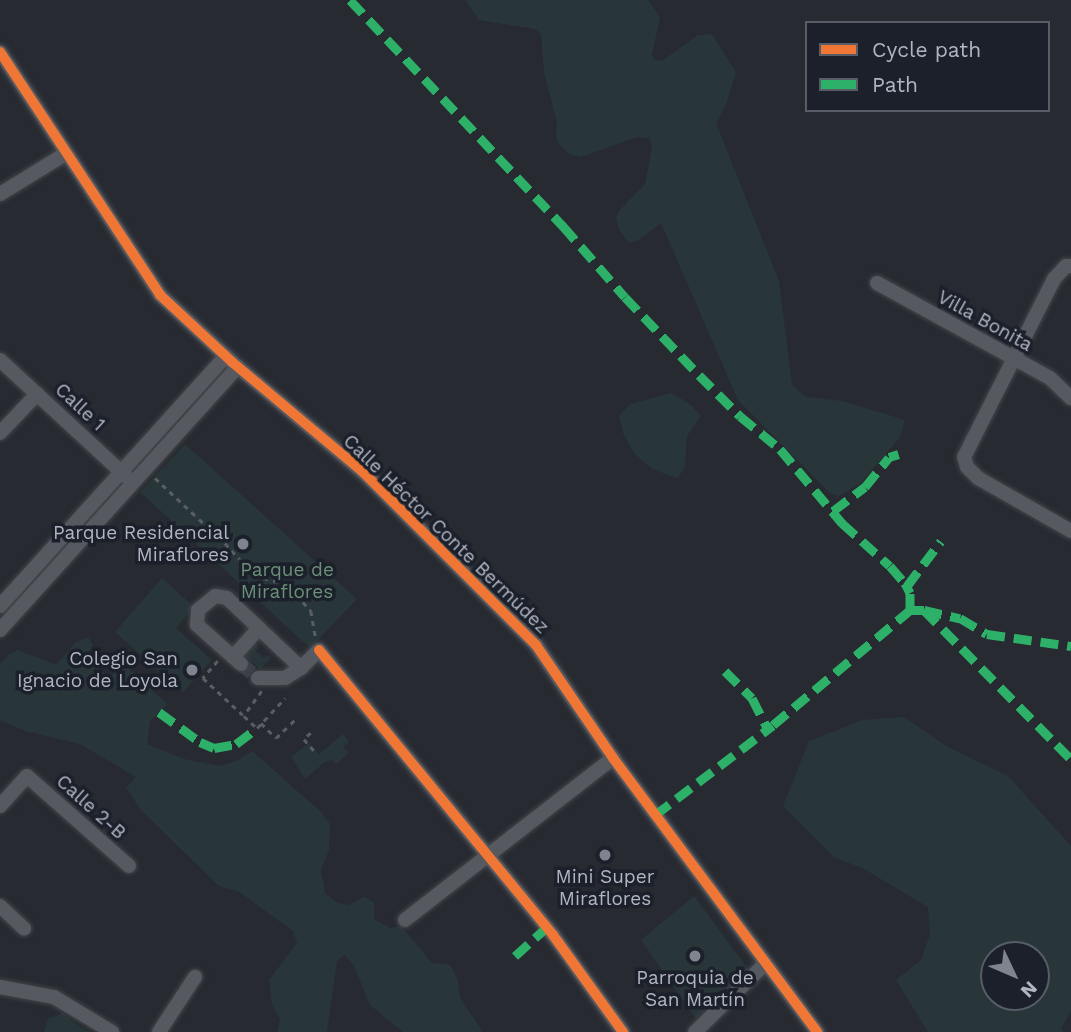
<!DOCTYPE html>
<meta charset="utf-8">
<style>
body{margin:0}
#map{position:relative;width:1071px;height:1032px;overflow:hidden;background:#272a31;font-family:"Work Sans",sans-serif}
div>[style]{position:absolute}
.green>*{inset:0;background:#293639}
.minor-tunnel>*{height:14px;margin-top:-7px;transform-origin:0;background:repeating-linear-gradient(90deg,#3c3f47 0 14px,transparent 0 21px)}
.path>*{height:2.5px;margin-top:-1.25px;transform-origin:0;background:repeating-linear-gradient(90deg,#5a5d64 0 5px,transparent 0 10px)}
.roads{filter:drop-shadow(0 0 2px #42454a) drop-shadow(0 0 2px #42454a)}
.minor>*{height:14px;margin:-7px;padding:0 7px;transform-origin:7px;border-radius:7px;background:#565960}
.quiet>*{height:9px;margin-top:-4.5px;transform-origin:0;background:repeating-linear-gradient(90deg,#2db169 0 18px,transparent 0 27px)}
.cycleway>*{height:10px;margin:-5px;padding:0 5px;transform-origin:5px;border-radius:5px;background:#f07635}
.dots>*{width:19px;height:19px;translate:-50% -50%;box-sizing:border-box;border:4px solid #1b202a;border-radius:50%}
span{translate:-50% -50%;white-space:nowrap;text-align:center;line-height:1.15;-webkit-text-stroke:7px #1b202a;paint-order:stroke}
.street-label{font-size:19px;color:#b0b5c2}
.poi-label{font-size:19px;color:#b0b5c2}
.right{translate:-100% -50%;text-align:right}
.park-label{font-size:19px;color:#6b9078}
.legend{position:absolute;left:805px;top:21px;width:245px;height:91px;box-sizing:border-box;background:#1b202a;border:2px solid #575c67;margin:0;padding:9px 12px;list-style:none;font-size:21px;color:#b0b5c2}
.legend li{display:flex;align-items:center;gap:14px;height:35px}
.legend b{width:35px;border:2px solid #575c67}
.north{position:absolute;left:980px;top:941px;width:70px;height:70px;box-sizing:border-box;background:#1b202a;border:2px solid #575c67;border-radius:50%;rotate:134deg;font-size:19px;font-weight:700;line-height:28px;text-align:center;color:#b0b5c2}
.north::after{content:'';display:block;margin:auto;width:24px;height:32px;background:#80848f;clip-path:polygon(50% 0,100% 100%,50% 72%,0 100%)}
</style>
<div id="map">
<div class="green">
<div style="clip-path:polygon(465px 0,648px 0,660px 17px,652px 55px,655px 60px,662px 61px,698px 35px,712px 34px,736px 72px,726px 105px,716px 123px,779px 281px,792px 385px,806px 397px,842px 401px,905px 420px,900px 437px,861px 483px,839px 496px,830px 493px,738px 400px,661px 223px,637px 241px,629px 243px,619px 230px,616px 217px,619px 211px,645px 184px,652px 147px,649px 138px,637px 137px,581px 157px,567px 153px,558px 143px,556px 134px,557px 123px,544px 72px,541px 34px,535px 29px,479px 20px)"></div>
<div style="clip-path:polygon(672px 393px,691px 405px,701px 416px,687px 436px,685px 468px,677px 478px,652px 469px,634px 453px,623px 433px,619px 416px,630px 404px)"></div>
<div style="clip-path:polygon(185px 444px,357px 599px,310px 648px,140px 492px)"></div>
<div style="clip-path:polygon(162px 578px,194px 607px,176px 628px,212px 660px,183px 692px,115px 632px)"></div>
<div style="clip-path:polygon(88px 637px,93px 645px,88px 654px,102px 671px,110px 678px,123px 663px,167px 704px,150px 721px,147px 744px,184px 759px,219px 766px,237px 761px,252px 751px,321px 812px,330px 824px,329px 850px,321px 870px,325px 893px,338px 903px,349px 905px,364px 897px,374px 902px,374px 919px,390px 928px,401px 926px,432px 963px,450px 965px,458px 980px,460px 998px,483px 1032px,403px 1032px,370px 1005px,354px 966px,345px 955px,337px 961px,327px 1032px,277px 1032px,280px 1020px,272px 1004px,269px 980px,297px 943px,293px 931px,238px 891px,219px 886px,186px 854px,141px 810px,126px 788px,136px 777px,80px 744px,25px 731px,0 720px,0 664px,9px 654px,18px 650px,56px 665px,76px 642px)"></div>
<div style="clip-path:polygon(254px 642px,259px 647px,256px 651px,264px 658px,267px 655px,271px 658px,260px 669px,243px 654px)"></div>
<div style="clip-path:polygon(evenodd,904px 717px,948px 747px,1008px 776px,1071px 846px,1071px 1011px,1061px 1029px,1064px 1032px,928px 1032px,896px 980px,921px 960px,930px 934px,928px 907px,864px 869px,834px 857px,783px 806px,809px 741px,863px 720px,904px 717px,994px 955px,1036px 955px,1036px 997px,994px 997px,994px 955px)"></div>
<div style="clip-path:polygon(343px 734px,349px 742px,343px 747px,349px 753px,336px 764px,332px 760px,325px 762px,305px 779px,291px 757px,309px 743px,319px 754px)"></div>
<div style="clip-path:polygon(694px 896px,748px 969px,696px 1019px,641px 940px)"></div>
<div style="clip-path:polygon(63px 1013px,78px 1026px,90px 1032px,44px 1032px,48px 1019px)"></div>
</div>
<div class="minor-tunnel">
<div style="left:241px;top:664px;width:22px;rotate:39deg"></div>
</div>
<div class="path">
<div style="left:155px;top:478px;width:78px;rotate:42.9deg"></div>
<div style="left:225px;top:543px;width:43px;rotate:47.8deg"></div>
<div style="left:254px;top:575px;width:30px;rotate:17deg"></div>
<div style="left:283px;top:584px;width:12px;rotate:42deg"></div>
<div style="left:303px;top:602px;width:12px;rotate:48deg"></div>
<div style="left:311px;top:611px;width:27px;rotate:80deg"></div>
<div style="left:218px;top:661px;width:23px;rotate:131deg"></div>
<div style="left:203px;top:678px;width:54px;rotate:42.8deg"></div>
<div style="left:262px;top:691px;width:31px;rotate:126deg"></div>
<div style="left:244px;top:716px;width:18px;rotate:43deg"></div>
<div style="left:257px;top:728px;width:41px;rotate:-47deg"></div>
<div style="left:261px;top:723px;width:21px;rotate:45deg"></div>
<div style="left:276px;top:738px;width:29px;rotate:-44deg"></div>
<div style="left:311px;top:733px;width:9px;rotate:139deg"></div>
<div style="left:304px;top:739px;width:20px;rotate:49deg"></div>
</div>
<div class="roads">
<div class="minor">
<div style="left:0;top:52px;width:291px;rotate:56.6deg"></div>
<div style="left:160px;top:295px;width:98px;rotate:42.9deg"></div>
<div style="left:232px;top:362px;width:170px;rotate:40deg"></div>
<div style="left:362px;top:471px;width:246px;rotate:45deg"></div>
<div style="left:536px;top:645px;width:137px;rotate:55.7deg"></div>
<div style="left:613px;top:758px;width:342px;rotate:53.3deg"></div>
<div style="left:0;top:194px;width:76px;rotate:-31.6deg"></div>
<div style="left:1071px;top:266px;width:5px;rotate:180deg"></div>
<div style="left:1066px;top:266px;width:18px;rotate:133deg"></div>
<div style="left:1054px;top:279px;width:199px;rotate:116.8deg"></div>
<div style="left:964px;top:457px;width:10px;rotate:73deg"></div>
<div style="left:967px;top:467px;width:16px;rotate:45deg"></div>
<div style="left:978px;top:478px;width:107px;rotate:29.7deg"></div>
<div style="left:877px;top:283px;width:197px;rotate:28.8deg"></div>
<div style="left:1050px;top:378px;width:29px;rotate:44deg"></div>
<div style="left:0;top:360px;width:173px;rotate:42.7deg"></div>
<div style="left:0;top:433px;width:54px;rotate:-46.5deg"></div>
<div style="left:0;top:606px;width:337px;rotate:-47.9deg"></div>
<div style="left:0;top:630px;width:355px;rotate:-47.9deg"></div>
<div style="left:233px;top:657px;width:39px;rotate:-48deg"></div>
<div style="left:241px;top:664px;width:59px;rotate:-138.4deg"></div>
<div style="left:197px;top:625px;width:15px;rotate:-86deg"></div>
<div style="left:198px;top:610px;width:22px;rotate:-39deg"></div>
<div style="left:215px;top:596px;width:12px;rotate:9deg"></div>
<div style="left:227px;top:598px;width:102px;rotate:43.4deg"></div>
<div style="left:258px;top:678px;width:27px"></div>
<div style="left:285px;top:678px;width:19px;rotate:-32deg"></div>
<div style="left:301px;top:668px;width:25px;rotate:-45deg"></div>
<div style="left:319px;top:650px;width:369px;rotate:50.6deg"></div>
<div style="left:553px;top:935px;width:120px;rotate:54.2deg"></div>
<div style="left:0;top:806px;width:40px;rotate:-48deg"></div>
<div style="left:27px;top:776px;width:136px;rotate:41.4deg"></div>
<div style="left:0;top:906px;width:33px;rotate:43deg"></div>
<div style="left:405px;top:920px;width:264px;rotate:-37.9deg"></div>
<div style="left:0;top:987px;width:55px;rotate:10.5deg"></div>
<div style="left:54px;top:997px;width:68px;rotate:31.1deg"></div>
<div style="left:159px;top:1032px;width:66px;rotate:-56.8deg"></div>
<div style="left:695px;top:1032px;width:96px;rotate:-44.2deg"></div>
</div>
</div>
<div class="quiet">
<div style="left:350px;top:0;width:311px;rotate:46.7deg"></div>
<div style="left:563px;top:226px;width:94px;rotate:48.9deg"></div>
<div style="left:625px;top:297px;width:108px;rotate:46.5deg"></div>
<div style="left:699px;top:375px;width:58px;rotate:45deg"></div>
<div style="left:740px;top:416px;width:52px;rotate:39.5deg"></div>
<div style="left:780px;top:449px;width:97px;rotate:50deg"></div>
<div style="left:842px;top:523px;width:64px;rotate:41.9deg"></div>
<div style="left:890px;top:566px;width:23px;rotate:49deg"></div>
<div style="left:905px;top:583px;width:11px;rotate:63deg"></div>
<div style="left:910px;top:593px;width:17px;rotate:90deg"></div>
<div style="left:833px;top:511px;width:40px;rotate:-37deg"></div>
<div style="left:865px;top:487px;width:38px;rotate:-51deg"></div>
<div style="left:889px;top:457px;width:10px;rotate:-17deg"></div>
<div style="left:907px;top:586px;width:56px;rotate:-52.9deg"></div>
<div style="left:924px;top:610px;width:37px;rotate:13deg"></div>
<div style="left:960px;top:618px;width:31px;rotate:31deg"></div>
<div style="left:987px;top:634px;width:85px;rotate:8.1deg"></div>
<div style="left:725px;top:671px;width:38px;rotate:45deg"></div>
<div style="left:752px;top:698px;width:35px;rotate:63deg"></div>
<div style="left:159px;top:712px;width:51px;rotate:36.2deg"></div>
<div style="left:200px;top:742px;width:15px;rotate:23deg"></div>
<div style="left:214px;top:748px;width:22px;rotate:-10deg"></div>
<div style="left:236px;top:744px;width:26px;rotate:-37deg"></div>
<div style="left:655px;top:815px;width:148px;rotate:-37.3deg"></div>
<div style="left:773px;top:725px;width:179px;rotate:-40deg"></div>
<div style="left:910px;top:610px;width:14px"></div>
<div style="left:924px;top:610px;width:209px;rotate:45.4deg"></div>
<div style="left:515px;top:956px;width:43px;rotate:-42.2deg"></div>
</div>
<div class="cycleway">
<div style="left:0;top:52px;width:291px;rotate:56.6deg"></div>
<div style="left:160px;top:295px;width:98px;rotate:42.9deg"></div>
<div style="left:232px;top:362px;width:170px;rotate:40deg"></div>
<div style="left:362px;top:471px;width:246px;rotate:45deg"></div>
<div style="left:536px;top:645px;width:137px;rotate:55.7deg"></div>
<div style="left:613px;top:758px;width:342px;rotate:53.3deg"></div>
<div style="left:319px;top:650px;width:369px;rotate:50.6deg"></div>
<div style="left:553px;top:935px;width:120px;rotate:54.2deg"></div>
</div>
<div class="dots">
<div style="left:243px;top:544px;background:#80848f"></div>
<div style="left:192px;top:670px;background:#80848f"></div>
<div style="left:605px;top:855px;background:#80848f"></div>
<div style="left:695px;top:956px;background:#80848f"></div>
</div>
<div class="street-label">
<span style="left:985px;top:321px;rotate:29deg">Villa Bonita</span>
<span style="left:80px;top:407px;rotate:43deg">Calle 1</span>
<span style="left:446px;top:534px;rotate:44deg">Calle Héctor Conte Bermúdez</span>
<span style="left:91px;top:807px;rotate:42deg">Calle 2-B</span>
</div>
<div class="poi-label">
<span class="right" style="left:229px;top:544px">Parque Residencial<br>Miraflores</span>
<span class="right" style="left:178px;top:670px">Colegio San<br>Ignacio de Loyola</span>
<span style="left:605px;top:888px">Mini Super<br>Miraflores</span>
<span style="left:695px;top:989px">Parroquia de<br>San Martín</span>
</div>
<div class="park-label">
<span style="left:287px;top:581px">Parque de<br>Miraflores</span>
</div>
<ul class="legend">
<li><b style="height:9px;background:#f07635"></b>Cycle path</li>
<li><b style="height:9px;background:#2db169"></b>Path</li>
</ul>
<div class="north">N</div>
</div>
